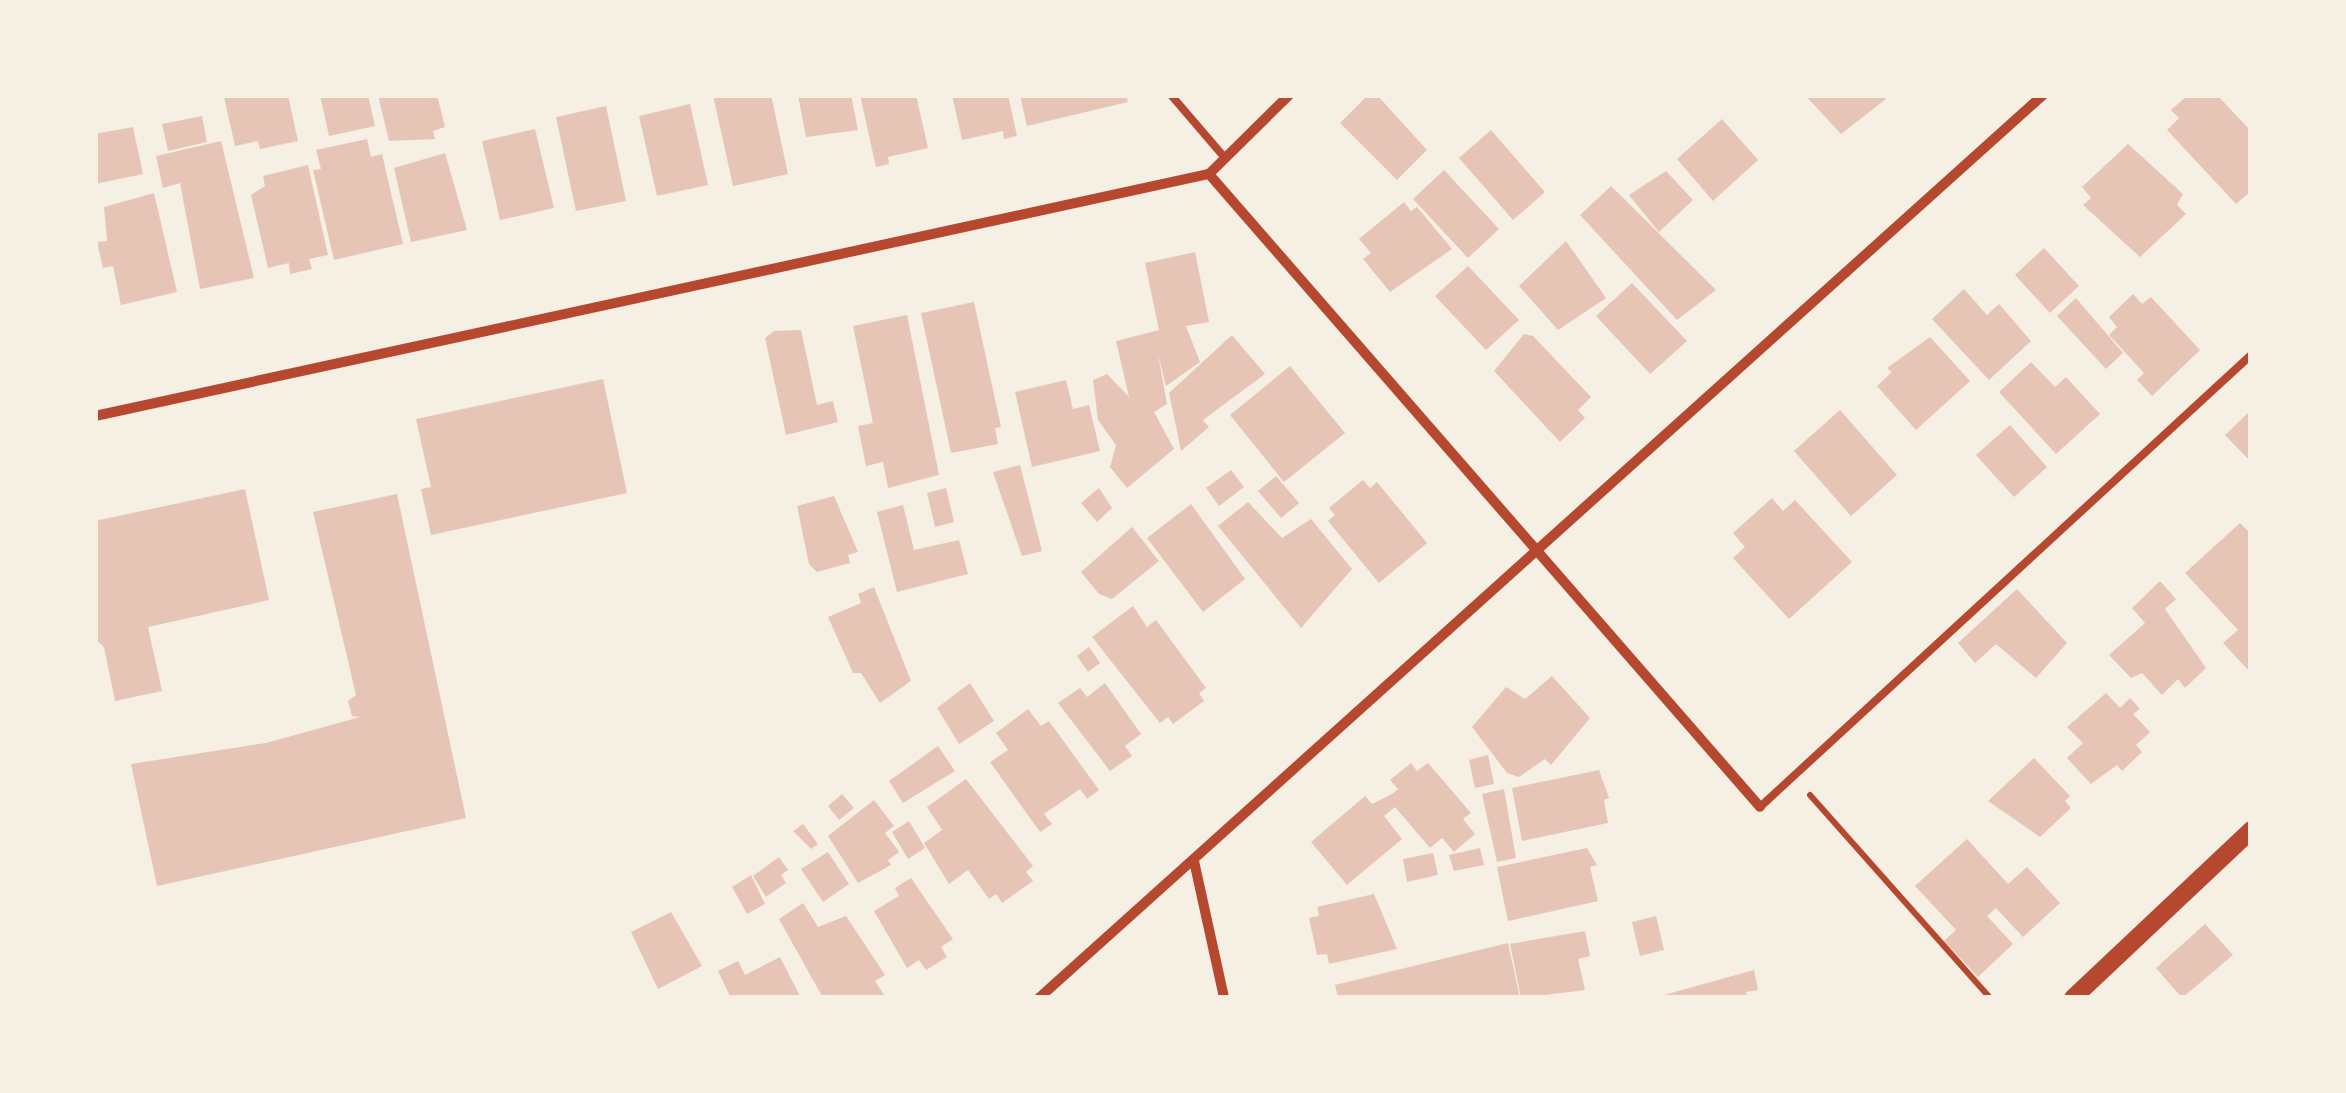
<!DOCTYPE html>
<style>
body{margin:0}
#map{position:relative;width:2346px;height:1093px;overflow:hidden;background:#f6efe4;font-family:"PT Serif",serif}
div>[style]{position:absolute}
.building>*{inset:0;background:#e6c5b7}
.path>*{height:6px;margin:-3px;padding:0 3px;transform-origin:3px;border-radius:3px;background:#b5482f}
.service>*{height:8px;margin:-4px;padding:0 4px;transform-origin:4px;border-radius:4px;background:#b5482f}
.minor>*{height:10px;margin:-5px;padding:0 5px;transform-origin:5px;border-radius:5px;background:#b5482f}
.tertiary>*{height:18px;margin:-9px;padding:0 9px;transform-origin:9px;border-radius:9px;background:#b5482f}
span{translate:-50% -50%;white-space:nowrap;text-align:center;line-height:1.15;-webkit-text-stroke:10px #f6efe4;paint-order:stroke}
.frame{position:absolute;inset:0;border:98px solid #f6efe4;pointer-events:none}
</style>
<div id="map">
<div class="building">
<div style="clip-path:polygon(288px 95px,298px 141px,260px 149px,258px 141px,235px 146px,224px 97px)"></div>
<div style="clip-path:polygon(320px 95px,368px 95px,375px 126px,329px 136px)"></div>
<div style="clip-path:polygon(378px 95px,437px 95px,445px 127px,433px 131px,435px 139px,389px 141px)"></div>
<div style="clip-path:polygon(713px 95px,771px 95px,788px 174px,733px 186px)"></div>
<div style="clip-path:polygon(798px 95px,851px 95px,858px 130px,806px 137px)"></div>
<div style="clip-path:polygon(860px 95px,916px 95px,928px 148px,888px 157px,889px 164px,876px 167px)"></div>
<div style="clip-path:polygon(952px 95px,1008px 95px,1017px 136px,1004px 139px,1003px 131px,962px 140px)"></div>
<div style="clip-path:polygon(1020px 95px,1126px 95px,1128px 102px,1027px 126px)"></div>
<div style="clip-path:polygon(1368px 95px,1377px 95px,1427px 150px,1397px 180px,1340px 123px)"></div>
<div style="clip-path:polygon(1805px 95px,1882px 95px,1886px 99px,1841px 134px)"></div>
<div style="clip-path:polygon(2188px 95px,2217px 95px,2251px 131px,2251px 191px,2236px 204px,2167px 130px,2179px 118px,2171px 110px)"></div>
<div style="clip-path:polygon(690px 104px,708px 185px,657px 196px,639px 116px)"></div>
<div style="clip-path:polygon(606px 106px,626px 201px,576px 211px,556px 117px)"></div>
<div style="clip-path:polygon(202px 116px,207px 142px,168px 151px,162px 124px)"></div>
<div style="clip-path:polygon(1722px 119px,1758px 160px,1713px 201px,1677px 159px)"></div>
<div style="clip-path:polygon(133px 127px,143px 174px,95px 184px,95px 134px)"></div>
<div style="clip-path:polygon(535px 129px,554px 208px,500px 220px,482px 141px)"></div>
<div style="clip-path:polygon(1491px 130px,1545px 192px,1513px 220px,1459px 158px)"></div>
<div style="clip-path:polygon(367px 139px,371px 157px,382px 154px,403px 244px,334px 260px,313px 170px,321px 169px,316px 150px)"></div>
<div style="clip-path:polygon(221px 141px,254px 278px,200px 289px,180px 183px,163px 188px,156px 156px)"></div>
<div style="clip-path:polygon(2128px 144px,2183px 194px,2177px 205px,2186px 214px,2140px 257px,2083px 205px,2091px 198px,2082px 187px)"></div>
<div style="clip-path:polygon(445px 153px,467px 230px,411px 242px,394px 168px)"></div>
<div style="clip-path:polygon(308px 165px,328px 255px,309px 259px,312px 269px,290px 274px,289px 263px,268px 268px,251px 195px,265px 186px,263px 176px)"></div>
<div style="clip-path:polygon(1444px 170px,1499px 229px,1468px 258px,1413px 199px)"></div>
<div style="clip-path:polygon(1666px 171px,1693px 200px,1659px 232px,1629px 195px)"></div>
<div style="clip-path:polygon(1611px 186px,1716px 290px,1677px 320px,1580px 215px)"></div>
<div style="clip-path:polygon(154px 193px,177px 292px,121px 305px,113px 266px,103px 268px,97px 242px,107px 241px,104px 207px)"></div>
<div style="clip-path:polygon(1404px 202px,1411px 211px,1417px 207px,1452px 249px,1390px 292px,1363px 259px,1371px 253px,1359px 239px)"></div>
<div style="clip-path:polygon(1566px 241px,1606px 298px,1558px 330px,1519px 286px)"></div>
<div style="clip-path:polygon(2044px 248px,2079px 286px,2050px 313px,2015px 275px)"></div>
<div style="clip-path:polygon(1195px 252px,1209px 322px,1186px 326px,1200px 362px,1166px 386px,1158px 354px,1167px 404px,1154px 412px,1174px 449px,1127px 488px,1110px 467px,1116px 445px,1098px 420px,1093px 380px,1107px 374px,1129px 397px,1116px 341px,1159px 330px,1145px 263px)"></div>
<div style="clip-path:polygon(1468px 266px,1519px 320px,1486px 350px,1435px 296px)"></div>
<div style="clip-path:polygon(1632px 283px,1687px 341px,1650px 374px,1596px 316px)"></div>
<div style="clip-path:polygon(1964px 289px,1987px 315px,1999px 304px,2031px 341px,1989px 380px,1932px 319px)"></div>
<div style="clip-path:polygon(2133px 294px,2142px 304px,2151px 297px,2200px 350px,2152px 396px,2137px 380px,2144px 373px,2109px 335px,2117px 327px,2109px 317px)"></div>
<div style="clip-path:polygon(2076px 298px,2123px 353px,2106px 369px,2057px 316px)"></div>
<div style="clip-path:polygon(974px 302px,1001px 427px,995px 428px,998px 444px,951px 453px,921px 313px)"></div>
<div style="clip-path:polygon(907px 315px,939px 475px,888px 488px,883px 462px,866px 466px,858px 426px,873px 423px,853px 326px)"></div>
<div style="clip-path:polygon(801px 330px,817px 405px,833px 401px,838px 422px,786px 435px,765px 338px,774px 331px)"></div>
<div style="clip-path:polygon(1524px 334px,1533px 336px,1591px 397px,1578px 410px,1585px 418px,1560px 442px,1494px 371px)"></div>
<div style="clip-path:polygon(1232px 335px,1265px 374px,1203px 420px,1209px 427px,1181px 451px,1169px 393px)"></div>
<div style="clip-path:polygon(1930px 337px,1970px 381px,1916px 430px,1877px 386px,1892px 372px,1887px 368px)"></div>
<div style="clip-path:polygon(2031px 362px,2055px 387px,2066px 377px,2100px 414px,2056px 454px,1999px 392px)"></div>
<div style="clip-path:polygon(1290px 366px,1345px 433px,1284px 482px,1230px 415px)"></div>
<div style="clip-path:polygon(603px 379px,627px 493px,431px 535px,421px 489px,431px 487px,416px 419px)"></div>
<div style="clip-path:polygon(1066px 380px,1073px 409px,1089px 405px,1100px 451px,1032px 467px,1015px 392px)"></div>
<div style="clip-path:polygon(1840px 410px,1897px 475px,1851px 516px,1794px 451px)"></div>
<div style="clip-path:polygon(2251px 410px,2251px 462px,2225px 435px)"></div>
<div style="clip-path:polygon(2010px 425px,2047px 467px,2014px 497px,1976px 455px)"></div>
<div style="clip-path:polygon(1020px 465px,1042px 551px,1022px 556px,993px 472px)"></div>
<div style="clip-path:polygon(1231px 470px,1244px 487px,1219px 506px,1206px 488px)"></div>
<div style="clip-path:polygon(1276px 476px,1299px 503px,1281px 518px,1258px 491px)"></div>
<div style="clip-path:polygon(1363px 480px,1370px 488px,1377px 482px,1427px 543px,1379px 583px,1328px 521px,1335px 515px,1329px 508px)"></div>
<div style="clip-path:polygon(946px 488px,954px 522px,935px 527px,927px 493px)"></div>
<div style="clip-path:polygon(1099px 488px,1112px 508px,1097px 522px,1081px 503px)"></div>
<div style="clip-path:polygon(245px 489px,269px 600px,148px 627px,162px 691px,115px 701px,104px 647px,95px 639px,95px 521px)"></div>
<div style="clip-path:polygon(397px 494px,466px 818px,157px 886px,131px 764px,266px 743px,360px 717px,352px 716px,348px 701px,356px 695px,313px 512px)"></div>
<div style="clip-path:polygon(834px 496px,858px 552px,848px 555px,850px 563px,817px 572px,809px 564px,797px 506px)"></div>
<div style="clip-path:polygon(1772px 498px,1783px 511px,1795px 500px,1852px 562px,1789px 619px,1733px 558px,1745px 547px,1733px 533px)"></div>
<div style="clip-path:polygon(1248px 502px,1282px 538px,1311px 519px,1352px 569px,1301px 628px,1218px 526px)"></div>
<div style="clip-path:polygon(1191px 504px,1245px 579px,1203px 612px,1147px 538px)"></div>
<div style="clip-path:polygon(903px 505px,914px 550px,959px 540px,968px 574px,897px 592px,877px 512px)"></div>
<div style="clip-path:polygon(2240px 523px,2251px 534px,2249px 671px,2223px 643px,2238px 630px,2185px 573px)"></div>
<div style="clip-path:polygon(1132px 527px,1159px 561px,1112px 599px,1099px 594px,1081px 572px)"></div>
<div style="clip-path:polygon(2160px 581px,2176px 599px,2165px 609px,2206px 668px,2185px 688px,2178px 679px,2162px 695px,2142px 673px,2131px 678px,2109px 655px,2145px 623px,2132px 608px)"></div>
<div style="clip-path:polygon(874px 587px,911px 681px,880px 703px,861px 673px,853px 673px,828px 617px,861px 603px,858px 594px)"></div>
<div style="clip-path:polygon(2017px 589px,2067px 643px,2036px 678px,1996px 644px,1975px 663px,1958px 643px)"></div>
<div style="clip-path:polygon(1133px 606px,1147px 627px,1156px 620px,1206px 688px,1199px 693px,1204px 701px,1173px 724px,1168px 717px,1160px 723px,1092px 637px)"></div>
<div style="clip-path:polygon(1089px 647px,1100px 663px,1088px 672px,1077px 656px)"></div>
<div style="clip-path:polygon(1552px 676px,1590px 718px,1551px 765px,1545px 759px,1519px 777px,1507px 773px,1472px 727px,1506px 687px,1525px 699px)"></div>
<div style="clip-path:polygon(970px 683px,994px 721px,959px 744px,937px 708px)"></div>
<div style="clip-path:polygon(1105px 683px,1141px 734px,1125px 746px,1132px 756px,1110px 771px,1058px 703px,1080px 688px,1087px 697px)"></div>
<div style="clip-path:polygon(2106px 693px,2120px 708px,2130px 698px,2140px 709px,2133px 714px,2150px 732px,2136px 745px,2142px 752px,2122px 771px,2117px 765px,2091px 784px,2067px 758px,2083px 743px,2067px 727px)"></div>
<div style="clip-path:polygon(1028px 709px,1041px 726px,1049px 721px,1099px 790px,1087px 799px,1080px 789px,1044px 814px,1052px 824px,1040px 832px,990px 762px,1008px 750px,996px 733px)"></div>
<div style="clip-path:polygon(938px 746px,955px 771px,903px 803px,889px 781px)"></div>
<div style="clip-path:polygon(1488px 755px,1494px 784px,1475px 788px,1469px 760px)"></div>
<div style="clip-path:polygon(2034px 758px,2070px 796px,2065px 801px,2071px 808px,2040px 837px,1988px 801px)"></div>
<div style="clip-path:polygon(1411px 763px,1417px 771px,1428px 763px,1471px 813px,1463px 819px,1475px 834px,1454px 852px,1442px 838px,1430px 848px,1395px 807px,1384px 816px,1402px 839px,1347px 885px,1311px 842px,1365px 796px,1372px 804px,1392px 794px,1398px 789px,1390px 780px)"></div>
<div style="clip-path:polygon(1599px 770px,1609px 798px,1604px 800px,1608px 823px,1522px 841px,1512px 788px)"></div>
<div style="clip-path:polygon(966px 779px,1033px 866px,1026px 872px,1033px 881px,1002px 903px,996px 894px,989px 899px,968px 870px,949px 884px,924px 843px,942px 830px,927px 807px)"></div>
<div style="clip-path:polygon(1504px 789px,1516px 858px,1497px 862px,1482px 794px)"></div>
<div style="clip-path:polygon(842px 794px,854px 808px,839px 820px,828px 806px)"></div>
<div style="clip-path:polygon(874px 800px,894px 826px,885px 833px,899px 852px,888px 860px,891px 865px,858px 883px,828px 836px)"></div>
<div style="clip-path:polygon(909px 821px,925px 848px,908px 859px,892px 832px)"></div>
<div style="clip-path:polygon(803px 824px,818px 844px,811px 849px,793px 831px)"></div>
<div style="clip-path:polygon(1967px 839px,2008px 884px,2027px 867px,2060px 903px,2023px 937px,1996px 908px,1987px 916px,2013px 944px,1978px 977px,1944px 941px,1956px 930px,1915px 886px)"></div>
<div style="clip-path:polygon(1480px 848px,1484px 865px,1454px 871px,1449px 855px)"></div>
<div style="clip-path:polygon(1587px 848px,1597px 865px,1590px 867px,1598px 901px,1508px 921px,1497px 867px)"></div>
<div style="clip-path:polygon(828px 852px,849px 884px,823px 902px,801px 869px)"></div>
<div style="clip-path:polygon(1433px 853px,1438px 875px,1407px 882px,1403px 859px)"></div>
<div style="clip-path:polygon(779px 857px,788px 870px,781px 875px,786px 883px,766px 897px,753px 876px)"></div>
<div style="clip-path:polygon(751px 875px,765px 904px,747px 914px,732px 887px)"></div>
<div style="clip-path:polygon(911px 878px,953px 939px,941px 947px,947px 957px,926px 970px,919px 960px,907px 968px,874px 911px,899px 896px,895px 888px)"></div>
<div style="clip-path:polygon(1374px 894px,1397px 949px,1329px 964px,1327px 954px,1317px 955px,1309px 918px,1319px 916px,1317px 907px)"></div>
<div style="clip-path:polygon(803px 903px,818px 927px,846px 916px,885px 975px,875px 981px,886px 998px,823px 998px,779px 919px)"></div>
<div style="clip-path:polygon(671px 912px,702px 966px,658px 989px,631px 932px)"></div>
<div style="clip-path:polygon(1656px 916px,1664px 950px,1640px 956px,1632px 922px)"></div>
<div style="clip-path:polygon(2205px 924px,2233px 955px,2182px 998px,2156px 968px)"></div>
<div style="clip-path:polygon(1585px 931px,1590px 956px,1578px 959px,1585px 990px,1521px 998px,1510px 944px)"></div>
<div style="clip-path:polygon(1508px 943px,1520px 998px,1338px 998px,1335px 985px)"></div>
<div style="clip-path:polygon(780px 957px,801px 998px,731px 998px,718px 971px,738px 961px,745px 975px)"></div>
<div style="clip-path:polygon(1754px 970px,1758px 990px,1746px 992px,1747px 998px,1653px 998px)"></div>
</div>
<div class="path">
<div style="left:1810px;top:795px;width:271px;rotate:48.4deg"></div>
</div>
<div class="service">
<div style="left:1171px;top:95px;width:83px;rotate:49.4deg"></div>
<div style="left:1760px;top:807px;width:667px;rotate:-42.63deg"></div>
</div>
<div class="minor">
<div style="left:1209px;top:174px;width:839px;rotate:48.96deg"></div>
<div style="left:95px;top:416px;width:1140px;rotate:-12.26deg"></div>
<div style="left:1209px;top:174px;width:112px;rotate:-44.6deg"></div>
<div style="left:1194px;top:861px;width:140px;rotate:77.6deg"></div>
<div style="left:1039px;top:998px;width:1350px;rotate:-41.97deg"></div>
</div>
<div class="tertiary">
<div style="left:2073px;top:998px;width:245px;rotate:-43.3deg"></div>
</div>
<div class="frame"></div>
</div>
